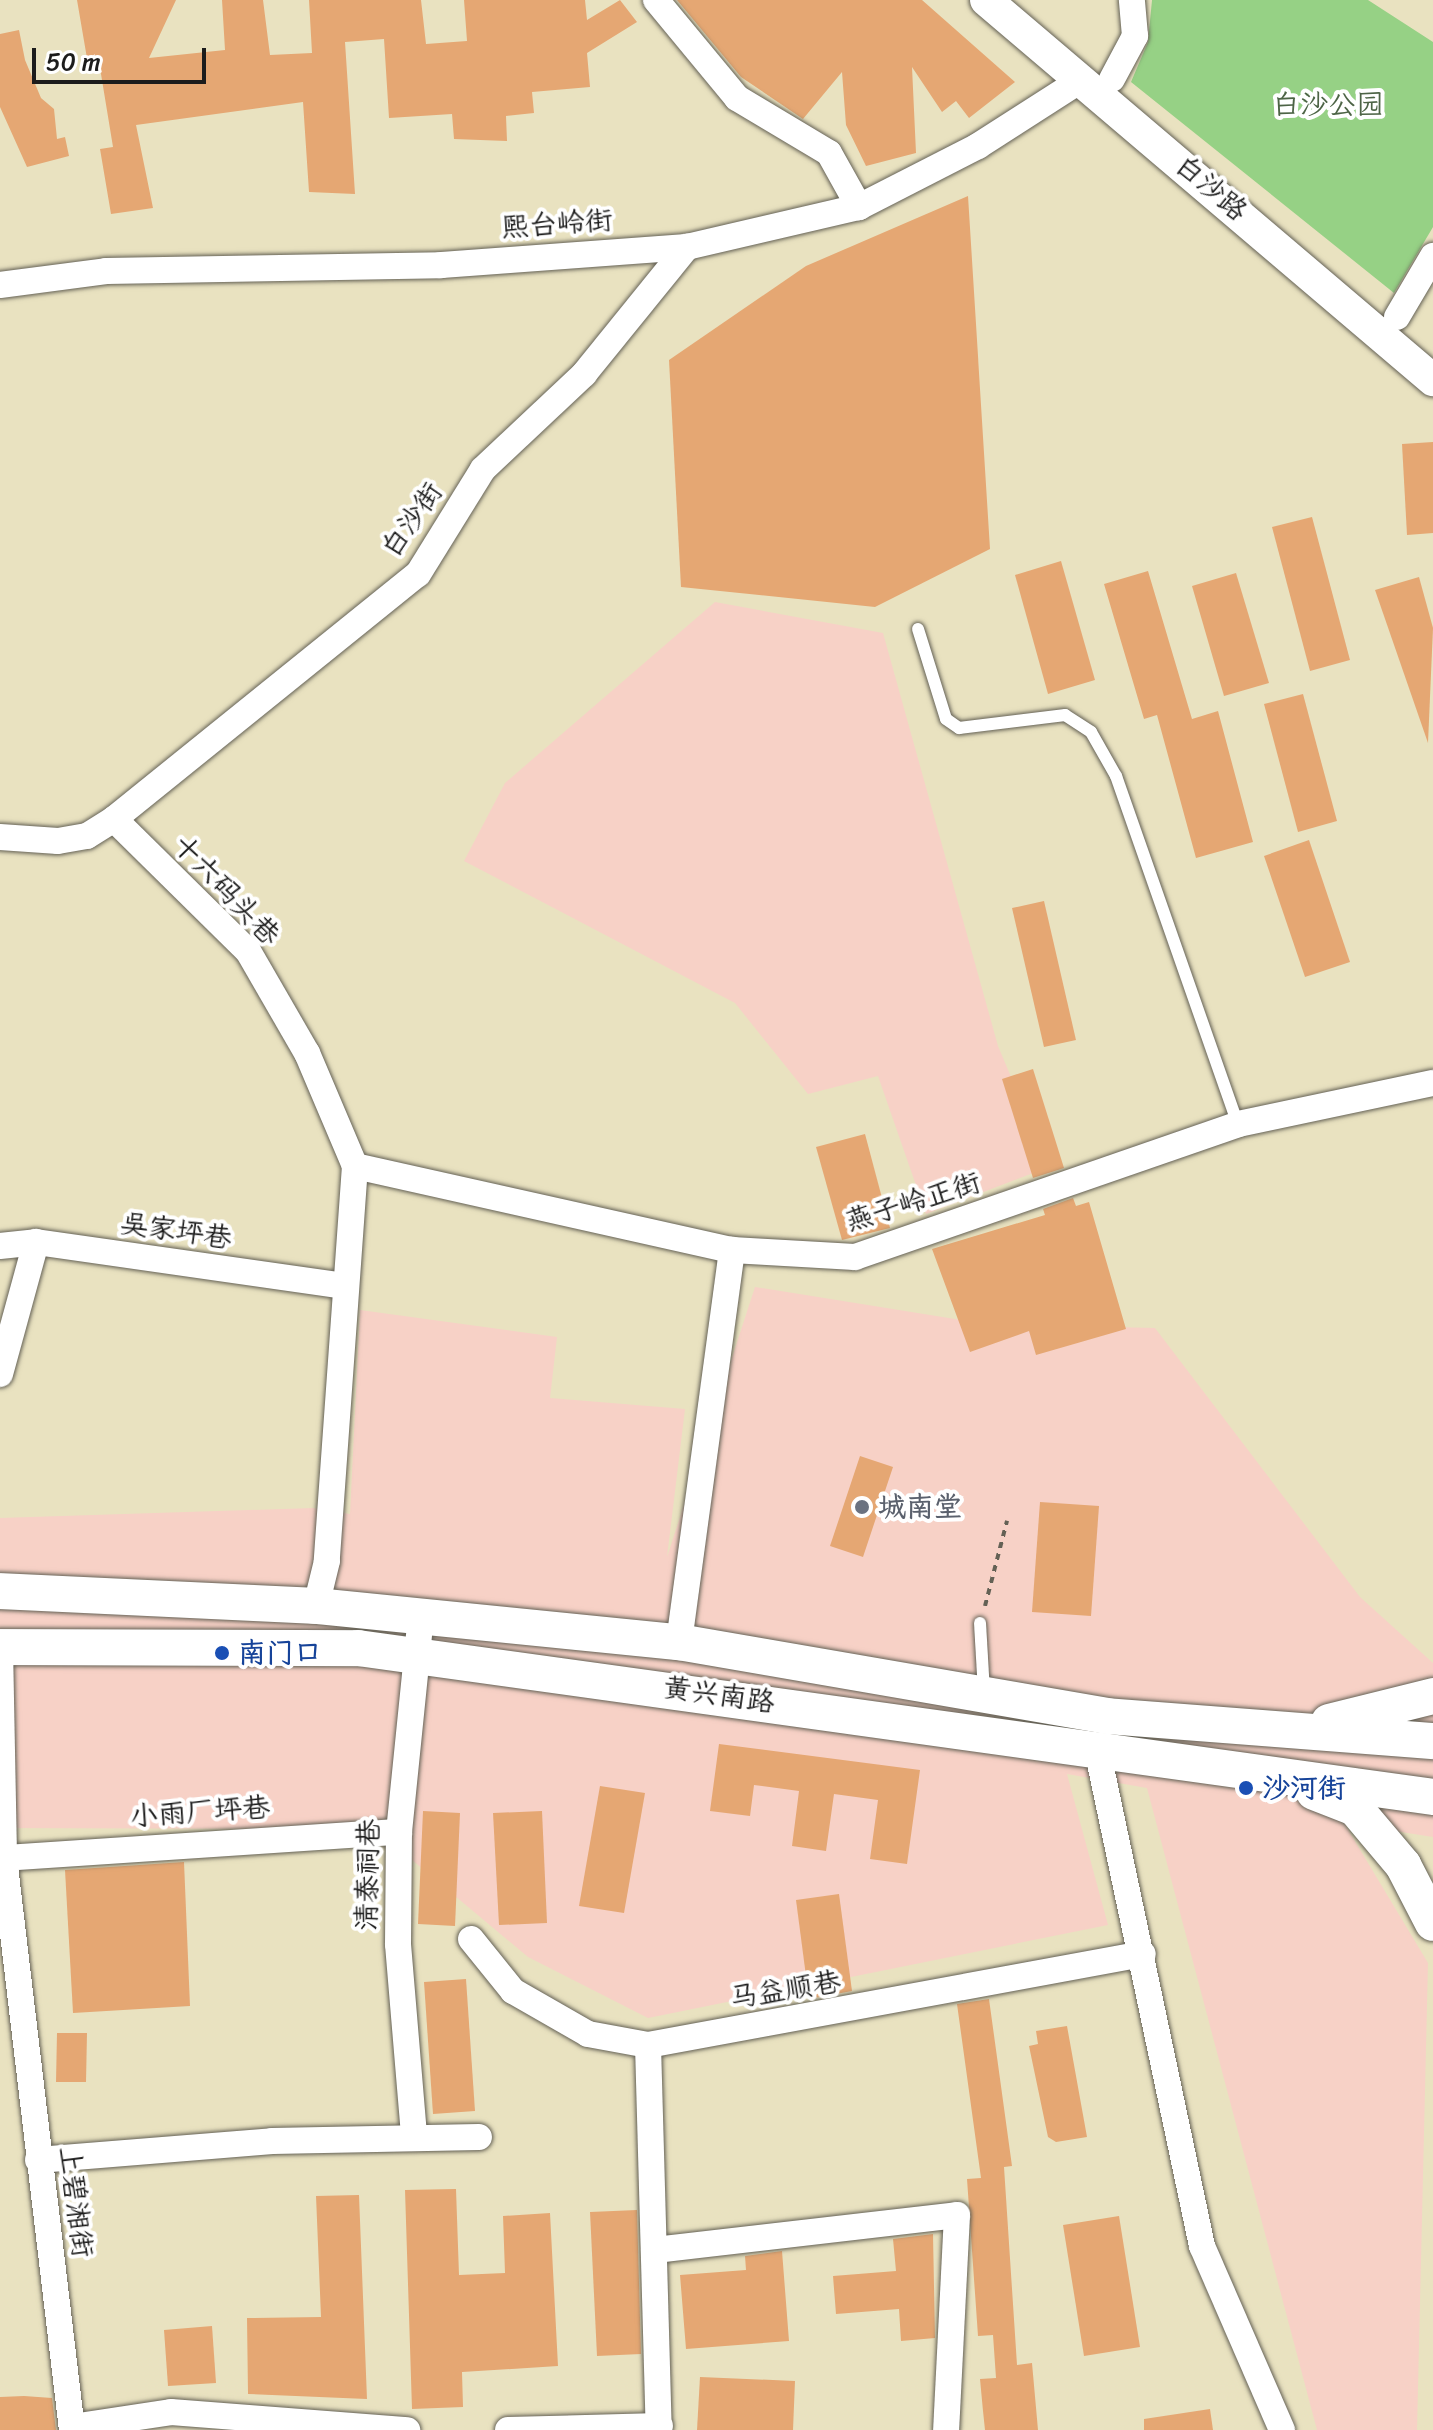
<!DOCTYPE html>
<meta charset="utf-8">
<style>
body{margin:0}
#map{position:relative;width:1433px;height:2430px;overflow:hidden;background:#e9e2c0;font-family:Sriracha,"LXGW WenKai TC",sans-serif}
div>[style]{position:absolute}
.built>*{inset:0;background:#f7d1c6}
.green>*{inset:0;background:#96d185}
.building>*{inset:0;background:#e5a773}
.path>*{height:4px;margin-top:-2px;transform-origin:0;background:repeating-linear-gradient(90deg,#646155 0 6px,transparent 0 12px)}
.roads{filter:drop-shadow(0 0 2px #646155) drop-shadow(0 0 2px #646155)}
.service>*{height:12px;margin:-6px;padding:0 6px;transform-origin:6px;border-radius:6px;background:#fff}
.minor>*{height:26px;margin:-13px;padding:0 13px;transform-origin:13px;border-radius:13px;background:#fff}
.tertiary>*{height:32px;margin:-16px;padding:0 16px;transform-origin:16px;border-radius:16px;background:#fff}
.secondary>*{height:36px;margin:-18px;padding:0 18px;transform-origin:18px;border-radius:18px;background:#fff}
.dots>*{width:22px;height:22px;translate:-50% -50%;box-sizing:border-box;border:4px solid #fff;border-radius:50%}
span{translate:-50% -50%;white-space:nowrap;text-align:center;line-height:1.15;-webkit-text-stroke:8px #fff;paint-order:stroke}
.park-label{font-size:28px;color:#4d6446}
.street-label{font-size:28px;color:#1c1c1c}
.worship-label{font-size:28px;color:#5b616d;font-weight:700}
.left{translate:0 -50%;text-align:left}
.transit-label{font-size:28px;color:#164399;font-weight:700}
.scale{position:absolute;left:32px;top:48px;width:174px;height:36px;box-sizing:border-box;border:4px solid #1c1c1c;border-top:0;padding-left:10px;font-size:24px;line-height:28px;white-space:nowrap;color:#1c1c1c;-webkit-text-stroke:6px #fff;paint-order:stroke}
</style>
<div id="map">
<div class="built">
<div style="clip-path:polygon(715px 602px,883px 633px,998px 1046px,1049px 1167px,926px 1214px,878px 1076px,808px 1094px,735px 1003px,464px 861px,505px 783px)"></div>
<div style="clip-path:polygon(755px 1287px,986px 1324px,1155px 1328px,1360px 1597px,1433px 1663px,1433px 1837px,1344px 1823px,1428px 1963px,1417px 2430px,1317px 2430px,1147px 1788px,1067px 1774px,1108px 1925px,648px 2018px,528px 1957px,375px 1829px,0 1828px,0 1518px,313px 1508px,350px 1514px,360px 1310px,557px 1337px,550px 1398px,685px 1409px,667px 1557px)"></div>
</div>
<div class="green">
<div style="clip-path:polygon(1152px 0,1368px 0,1433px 42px,1433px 227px,1394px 293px,1131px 82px,1148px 42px)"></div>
</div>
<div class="building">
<div style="clip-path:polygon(77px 0,176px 0,149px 58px,225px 50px,222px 0,263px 0,270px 55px,312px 53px,309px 0,421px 0,426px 44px,467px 41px,464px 0,585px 0,587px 20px,620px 0,637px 22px,587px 53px,590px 87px,532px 92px,534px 113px,506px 116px,507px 141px,454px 139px,452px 114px,389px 118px,384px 39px,345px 42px,355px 194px,309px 192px,303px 102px,136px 125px,153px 208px,111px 214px,100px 149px,113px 147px,100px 68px,89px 70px)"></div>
<div style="clip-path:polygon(677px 0,922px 0,1015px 82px,969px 118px,956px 101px,942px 112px,912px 67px,916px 153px,866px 166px,846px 125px,842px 72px,803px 119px,741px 77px)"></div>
<div style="clip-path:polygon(19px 30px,25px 60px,41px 98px,54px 109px,57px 139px,65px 137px,69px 156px,27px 167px,0 107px,0 34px)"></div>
<div style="clip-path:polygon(968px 196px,990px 549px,875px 607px,681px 587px,669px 360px,806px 266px)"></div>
<div style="clip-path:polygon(1433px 442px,1433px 533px,1407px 535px,1402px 444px)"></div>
<div style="clip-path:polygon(1312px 517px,1350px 660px,1310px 671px,1272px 527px)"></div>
<div style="clip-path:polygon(1061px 561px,1095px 680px,1048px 694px,1015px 575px)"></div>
<div style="clip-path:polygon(1148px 571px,1192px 719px,1218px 711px,1253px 842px,1196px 858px,1157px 715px,1144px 719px,1104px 584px)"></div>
<div style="clip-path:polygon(1236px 573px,1269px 683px,1224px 696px,1192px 586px)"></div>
<div style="clip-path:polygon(1419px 577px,1433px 628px,1428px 743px,1375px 590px)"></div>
<div style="clip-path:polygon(1303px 694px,1337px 821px,1298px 832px,1264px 704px)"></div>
<div style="clip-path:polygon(1309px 840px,1350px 962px,1305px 977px,1264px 856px)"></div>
<div style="clip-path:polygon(1044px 901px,1076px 1040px,1044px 1047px,1012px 908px)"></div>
<div style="clip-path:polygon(1033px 1069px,1064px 1168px,1033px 1178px,1002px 1079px)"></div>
<div style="clip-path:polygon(865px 1134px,890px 1228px,842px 1240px,816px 1147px)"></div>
<div style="clip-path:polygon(1073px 1198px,1076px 1206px,1089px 1202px,1126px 1329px,1036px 1355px,1029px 1331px,970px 1352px,932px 1249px,1045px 1215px,1043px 1209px)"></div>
<div style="clip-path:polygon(860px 1456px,893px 1467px,863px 1557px,830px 1546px)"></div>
<div style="clip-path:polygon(1040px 1502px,1099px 1506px,1091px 1616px,1032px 1612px)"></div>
<div style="clip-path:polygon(719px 1744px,920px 1770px,907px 1864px,870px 1859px,878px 1800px,834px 1794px,826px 1851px,792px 1846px,799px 1791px,754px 1785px,750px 1816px,710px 1811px)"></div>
<div style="clip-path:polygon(600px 1786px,645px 1793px,624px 1913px,579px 1906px)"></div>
<div style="clip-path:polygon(423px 1811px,460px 1813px,455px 1926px,418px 1924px)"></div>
<div style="clip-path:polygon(542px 1811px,547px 1923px,499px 1925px,493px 1813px)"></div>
<div style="clip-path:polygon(184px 1862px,190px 2006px,73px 2013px,65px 1870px)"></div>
<div style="clip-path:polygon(839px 1894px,852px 1991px,809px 1999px,796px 1900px)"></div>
<div style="clip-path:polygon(466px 1979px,475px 2111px,433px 2114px,424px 1982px)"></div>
<div style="clip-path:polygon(989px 1999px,1012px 2166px,1004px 2167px,1017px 2365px,1032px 2363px,1038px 2430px,985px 2430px,983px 2411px,980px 2379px,996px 2378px,993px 2335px,978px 2336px,967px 2179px,981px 2178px,957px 2004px)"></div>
<div style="clip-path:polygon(1067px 2026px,1087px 2137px,1056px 2142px,1048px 2137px,1029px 2046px,1038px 2044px,1036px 2031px)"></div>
<div style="clip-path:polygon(57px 2033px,87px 2033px,86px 2082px,56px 2082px)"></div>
<div style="clip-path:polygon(456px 2189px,459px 2275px,505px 2273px,503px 2216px,550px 2213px,558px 2366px,462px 2372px,463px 2407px,412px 2409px,405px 2190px)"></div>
<div style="clip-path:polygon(359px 2195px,367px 2399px,248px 2394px,247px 2318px,321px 2317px,316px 2196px)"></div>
<div style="clip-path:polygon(637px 2210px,641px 2354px,597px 2356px,590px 2212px)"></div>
<div style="clip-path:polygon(1119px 2216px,1140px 2347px,1084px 2356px,1063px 2225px)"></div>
<div style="clip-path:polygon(933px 2234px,935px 2338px,901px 2341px,899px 2309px,836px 2314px,833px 2276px,896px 2271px,893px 2239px)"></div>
<div style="clip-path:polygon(782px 2251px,789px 2341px,686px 2349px,680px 2275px,746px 2270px,745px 2256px)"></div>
<div style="clip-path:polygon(212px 2326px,216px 2383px,168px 2386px,164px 2330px)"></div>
<div style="clip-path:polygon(700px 2377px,795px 2381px,793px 2430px,697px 2430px)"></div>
<div style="clip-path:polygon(24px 2396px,52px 2398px,56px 2430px,0 2430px,0 2397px)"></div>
<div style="clip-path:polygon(1210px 2409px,1213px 2430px,1144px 2430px,1144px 2419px)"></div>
</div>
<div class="path">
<div style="left:985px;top:1606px;width:88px;rotate:-75.5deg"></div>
</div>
<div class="roads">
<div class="service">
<div style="left:918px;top:629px;width:94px;rotate:72.7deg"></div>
<div style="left:946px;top:719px;width:16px;rotate:35deg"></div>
<div style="left:959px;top:728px;width:107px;rotate:-7deg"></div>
<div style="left:1065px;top:715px;width:31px;rotate:33deg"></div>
<div style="left:1091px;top:732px;width:51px;rotate:60.4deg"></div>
<div style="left:1116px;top:776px;width:369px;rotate:70.7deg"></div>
<div style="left:980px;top:1623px;width:69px;rotate:86.7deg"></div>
</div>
<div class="minor">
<div style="left:656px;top:0;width:127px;rotate:50.4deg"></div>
<div style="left:737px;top:98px;width:107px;rotate:30.9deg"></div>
<div style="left:829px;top:153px;width:62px;rotate:60.9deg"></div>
<div style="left:1112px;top:79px;width:49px;rotate:-61.9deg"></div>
<div style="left:1135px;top:36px;width:36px;rotate:-95deg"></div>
<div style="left:0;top:285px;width:107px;rotate:-7.5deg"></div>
<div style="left:106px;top:271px;width:335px;rotate:-1deg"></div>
<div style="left:441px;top:265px;width:247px;rotate:-4.2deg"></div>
<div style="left:687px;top:247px;width:177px;rotate:-13.1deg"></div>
<div style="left:859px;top:207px;width:134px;rotate:-27.1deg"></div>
<div style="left:978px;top:146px;width:122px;rotate:-32.7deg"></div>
<div style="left:1397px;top:317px;width:71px;rotate:-59.5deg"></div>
<div style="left:114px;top:819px;width:188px;rotate:44.6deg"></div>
<div style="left:248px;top:951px;width:118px;rotate:60deg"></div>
<div style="left:307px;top:1053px;width:123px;rotate:67deg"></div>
<div style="left:355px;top:1166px;width:396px;rotate:94.1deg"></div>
<div style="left:327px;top:1561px;width:46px;rotate:103.7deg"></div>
<div style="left:0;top:837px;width:58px;rotate:3.9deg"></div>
<div style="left:58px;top:841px;width:29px;rotate:-10deg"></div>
<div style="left:87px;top:836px;width:32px;rotate:-32deg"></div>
<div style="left:114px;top:819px;width:390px;rotate:-38.9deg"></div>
<div style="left:418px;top:574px;width:123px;rotate:-58.2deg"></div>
<div style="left:483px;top:469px;width:139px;rotate:-43.2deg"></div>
<div style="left:584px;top:374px;width:164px;rotate:-51deg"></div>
<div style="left:355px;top:1166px;width:386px;rotate:12.6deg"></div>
<div style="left:732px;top:1250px;width:123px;rotate:3.3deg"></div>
<div style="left:855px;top:1257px;width:405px;rotate:-19.1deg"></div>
<div style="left:1238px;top:1124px;width:199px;rotate:-11.9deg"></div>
<div style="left:0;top:1246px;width:36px;rotate:-6deg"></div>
<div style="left:36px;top:1242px;width:311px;rotate:8.1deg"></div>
<div style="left:0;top:1374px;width:137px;rotate:-74.7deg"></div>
<div style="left:679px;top:1642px;width:396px;rotate:-82.3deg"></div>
<div style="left:0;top:1647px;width:211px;rotate:88.9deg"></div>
<div style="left:4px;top:1858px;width:576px;rotate:83.22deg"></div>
<div style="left:1097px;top:1749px;width:508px;rotate:78.07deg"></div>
<div style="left:1202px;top:2246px;width:201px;rotate:66.5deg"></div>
<div style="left:4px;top:1858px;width:396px;rotate:-3.8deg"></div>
<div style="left:471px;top:1939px;width:67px;rotate:51.1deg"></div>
<div style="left:513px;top:1991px;width:86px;rotate:29.8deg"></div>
<div style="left:588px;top:2034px;width:61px;rotate:10.4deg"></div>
<div style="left:648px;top:2045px;width:503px;rotate:-10.42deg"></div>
<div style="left:648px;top:2045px;width:385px;rotate:88.4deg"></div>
<div style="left:414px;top:2135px;width:192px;rotate:-94.8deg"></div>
<div style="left:398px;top:1944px;width:112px;rotate:-89.5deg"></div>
<div style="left:399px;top:1832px;width:216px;rotate:-84.2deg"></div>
<div style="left:38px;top:2160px;width:235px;rotate:-4.6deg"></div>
<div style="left:272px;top:2141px;width:207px;rotate:-1.1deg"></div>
<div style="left:655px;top:2250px;width:304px;rotate:-6.6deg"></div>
<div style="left:957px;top:2215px;width:215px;rotate:92.9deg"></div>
<div style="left:72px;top:2427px;width:100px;rotate:-8.6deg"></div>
<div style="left:171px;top:2412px;width:237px;rotate:4.4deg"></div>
<div style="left:508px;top:2430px;width:152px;rotate:-1.5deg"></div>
</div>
<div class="tertiary">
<div style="left:986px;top:0;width:587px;rotate:40.37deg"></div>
</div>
<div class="secondary">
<div style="left:0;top:1591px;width:316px;rotate:2.7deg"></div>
<div style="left:316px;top:1606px;width:365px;rotate:5.7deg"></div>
<div style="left:679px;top:1642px;width:433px;rotate:9.8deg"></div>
<div style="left:1106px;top:1716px;width:328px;rotate:4.4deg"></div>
<div style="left:0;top:1647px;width:358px;rotate:0.2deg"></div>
<div style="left:358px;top:1648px;width:1085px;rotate:7.89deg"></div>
<div style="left:1329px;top:1722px;width:107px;rotate:-14deg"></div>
<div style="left:1314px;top:1792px;width:44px;rotate:21.3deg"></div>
<div style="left:1355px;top:1808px;width:75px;rotate:49.9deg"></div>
<div style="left:1403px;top:1865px;width:65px;rotate:62.7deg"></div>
</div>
</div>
<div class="dots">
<div style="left:862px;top:1507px;background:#6b7280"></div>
<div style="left:222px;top:1653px;background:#1a4fb4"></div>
<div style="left:1246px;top:1788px;background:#1a4fb4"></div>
</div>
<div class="park-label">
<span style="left:1328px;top:105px">白沙公园</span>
</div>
<div class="street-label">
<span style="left:1211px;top:188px;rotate:40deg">白沙路</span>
<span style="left:557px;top:224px;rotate:-4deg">熙台岭街</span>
<span style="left:412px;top:520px;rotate:-55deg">白沙街</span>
<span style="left:226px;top:890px;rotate:46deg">十六码头巷</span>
<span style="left:913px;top:1202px;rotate:-17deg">燕子岭正街</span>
<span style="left:176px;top:1231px;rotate:8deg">吴家坪巷</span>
<span style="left:719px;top:1695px;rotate:8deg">黄兴南路</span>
<span style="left:200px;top:1812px;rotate:-4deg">小雨厂坪巷</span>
<span style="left:368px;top:1875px;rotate:-89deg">清泰祠巷</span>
<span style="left:785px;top:1990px;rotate:-9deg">马益顺巷</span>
<span style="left:76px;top:2202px;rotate:83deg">上碧湘街</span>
</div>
<div class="worship-label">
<span class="left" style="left:878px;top:1507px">城南堂</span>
</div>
<div class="transit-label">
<span class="left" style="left:238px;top:1653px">南门口</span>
<span class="left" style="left:1262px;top:1788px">沙河街</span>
</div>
<div class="scale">50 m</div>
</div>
